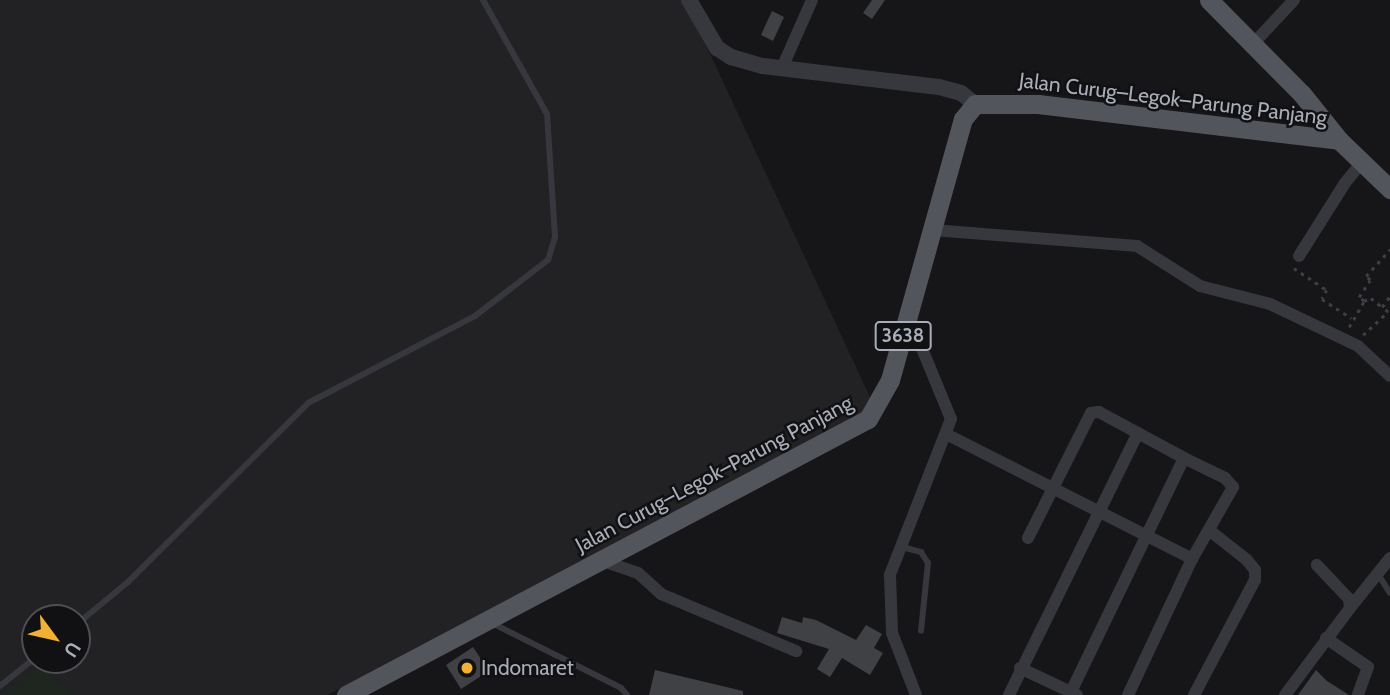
<!DOCTYPE html>
<meta charset="utf-8">
<style>
body{margin:0}
#map{position:relative;width:1390px;height:695px;overflow:hidden;background:#161618;font-family:Cabin,sans-serif}
div>[style]{position:absolute}
.built>*{inset:0;background:#222225}
.green>*{inset:0;background:#1e261f}
.building>*{inset:0;background:#404145}
.path>*{height:2.5px;margin-top:-1.25px;transform-origin:0;background:repeating-linear-gradient(90deg,#3d3f44 0 3.5px,transparent 0 8.5px)}
.service>*{height:6px;margin:-3px;padding:0 3px;transform-origin:3px;border-radius:3px;background:#37383d}
.minor>*{height:12px;margin:-6px;padding:0 6px;transform-origin:6px;border-radius:6px;background:#37383d}
.tertiary>*{height:16px;margin:-8px;padding:0 8px;transform-origin:8px;border-radius:8px;background:#37383d}
.primary>*{height:19px;margin:-9.5px;padding:0 9.5px;transform-origin:9.5px;border-radius:9.5px;background:#53555c}
.dots>*{width:19px;height:19px;translate:-50% -50%;box-sizing:border-box;border:4px solid #111113;border-radius:50%}
span{translate:-50% -50%;white-space:nowrap;text-align:center;line-height:1.15;-webkit-text-stroke:5px #111113;paint-order:stroke}
.shield-label span{padding:2px 5px;background:#111113;border:2px solid;border-radius:5px;-webkit-text-stroke-width:0}
.shield-label{font-size:19px;color:#a8adb8;font-weight:700}
.street-label{font-size:21px;color:#a8adb8}
.poi-label{font-size:21px;color:#a8adb8}
.left{translate:0 -50%;text-align:left}
.north{position:absolute;left:21px;top:604px;width:70px;height:70px;box-sizing:border-box;background:#111113;border:2px solid #4d4f55;border-radius:50%;rotate:123deg;font-size:19px;font-weight:700;line-height:28px;text-align:center;color:#a8adb8}
.north::after{content:'';display:block;margin:auto;width:24px;height:32px;background:#f2b134;clip-path:polygon(50% 0,100% 100%,50% 72%,0 100%)}
</style>
<div id="map">
<div class="built">
<div style="clip-path:polygon(evenodd,0 0,685px 0,870px 397px,857px 422px,327px 695px,0 695px,0 0,35px 618px,77px 618px,77px 660px,35px 660px,35px 618px)"></div>
</div>
<div class="green">
<div style="clip-path:polygon(39px 666px,73px 695px,1px 695px)"></div>
</div>
<div class="building">
<div style="clip-path:polygon(872px 0,885px 0,872px 19px,863px 13px)"></div>
<div style="clip-path:polygon(772px 11px,784px 17px,773px 41px,761px 35px)"></div>
<div style="clip-path:polygon(782px 617px,802px 623px,803px 617px,816px 620px,856px 640px,866px 625px,882px 634px,874px 648px,883px 653px,870px 675px,842px 658px,830px 677px,817px 669px,829px 649px,777px 633px)"></div>
<div style="clip-path:polygon(473px 647px,489px 671px,461px 689px,446px 665px)"></div>
<div style="clip-path:polygon(655px 670px,743px 691px,743px 695px,649px 695px)"></div>
<div style="clip-path:polygon(1316px 670px,1327px 681px,1349px 695px,1298px 695px)"></div>
</div>
<div class="path">
<div style="left:1294px;top:268px;width:40px;rotate:34deg"></div>
<div style="left:1327px;top:290px;width:10px;rotate:119deg"></div>
<div style="left:1322px;top:299px;width:35px;rotate:33deg"></div>
<div style="left:1364px;top:301px;width:6px;rotate:-141deg"></div>
<div style="left:1359px;top:297px;width:20px;rotate:-57deg"></div>
<div style="left:1370px;top:280px;width:6px;rotate:-135deg"></div>
<div style="left:1366px;top:276px;width:36px;rotate:-48deg"></div>
<div style="left:1349px;top:327px;width:30px;rotate:-60deg"></div>
<div style="left:1364px;top:301px;width:8px;rotate:-23deg"></div>
<div style="left:1371px;top:298px;width:14px;rotate:39deg"></div>
<div style="left:1363px;top:335px;width:34px;rotate:-43deg"></div>
<div style="left:1388px;top:312px;width:8px;rotate:-140deg"></div>
<div style="left:1382px;top:307px;width:14px;rotate:-54deg"></div>
</div>
<div class="service">
<div style="left:902px;top:547px;width:20px;rotate:15deg"></div>
<div style="left:921px;top:552px;width:13px;rotate:58deg"></div>
<div style="left:928px;top:563px;width:68px;rotate:95.9deg"></div>
<div style="left:1378px;top:574px;width:22px;rotate:58deg"></div>
<div style="left:77px;top:624px;width:66px;rotate:-39.5deg"></div>
<div style="left:128px;top:582px;width:254px;rotate:-44.8deg"></div>
<div style="left:308px;top:403px;width:188px;rotate:-27.5deg"></div>
<div style="left:475px;top:316px;width:92px;rotate:-37.5deg"></div>
<div style="left:548px;top:260px;width:24px;rotate:-73deg"></div>
<div style="left:555px;top:237px;width:123px;rotate:-93.7deg"></div>
<div style="left:547px;top:114px;width:131px;rotate:-119.3deg"></div>
<div style="left:494px;top:624px;width:142px;rotate:26.7deg"></div>
<div style="left:621px;top:688px;width:9px;rotate:49deg"></div>
<div style="left:0;top:686px;width:45px;rotate:-38.7deg"></div>
</div>
<div class="minor">
<div style="left:1253px;top:44px;width:60px;rotate:-47deg"></div>
<div style="left:782px;top:68px;width:74px;rotate:-66.2deg"></div>
<div style="left:933px;top:230px;width:205px;rotate:4.5deg"></div>
<div style="left:1137px;top:246px;width:75px;rotate:32.4deg"></div>
<div style="left:1200px;top:286px;width:72px;rotate:14.4deg"></div>
<div style="left:1270px;top:304px;width:98px;rotate:25.5deg"></div>
<div style="left:1358px;top:346px;width:44px;rotate:43.2deg"></div>
<div style="left:1299px;top:256px;width:86px;rotate:-57.8deg"></div>
<div style="left:1345px;top:183px;width:21px;rotate:-51deg"></div>
<div style="left:1358px;top:167px;width:8px;rotate:-7deg"></div>
<div style="left:909px;top:317px;width:110px;rotate:67.6deg"></div>
<div style="left:951px;top:419px;width:168px;rotate:111.4deg"></div>
<div style="left:890px;top:575px;width:58px;rotate:88deg"></div>
<div style="left:892px;top:633px;width:66px;rotate:68.8deg"></div>
<div style="left:948px;top:435px;width:274px;rotate:26.9deg"></div>
<div style="left:1028px;top:538px;width:140px;rotate:-63.3deg"></div>
<div style="left:1091px;top:413px;width:8px;rotate:-7deg"></div>
<div style="left:1099px;top:412px;width:97px;rotate:28.4deg"></div>
<div style="left:1184px;top:458px;width:260px;rotate:115.8deg"></div>
<div style="left:603px;top:561px;width:37px;rotate:19deg"></div>
<div style="left:638px;top:573px;width:31px;rotate:42deg"></div>
<div style="left:661px;top:594px;width:147px;rotate:22.9deg"></div>
<div style="left:1350px;top:608px;width:64px;rotate:-51.3deg"></div>
<div style="left:1326px;top:638px;width:51px;rotate:34.6deg"></div>
<div style="left:1368px;top:667px;width:30px;rotate:110deg"></div>
<div style="left:1020px;top:668px;width:63px;rotate:25.3deg"></div>
<div style="left:1009px;top:695px;width:292px;rotate:-63.8deg"></div>
<div style="left:1128px;top:695px;width:150px;rotate:-64.8deg"></div>
<div style="left:1192px;top:559px;width:83px;rotate:-60.3deg"></div>
<div style="left:1233px;top:487px;width:12px;rotate:-132deg"></div>
<div style="left:1225px;top:478px;width:46px;rotate:-154deg"></div>
<div style="left:1194px;top:695px;width:130px;rotate:-62.1deg"></div>
<div style="left:1255px;top:580px;width:10px;rotate:-90deg"></div>
<div style="left:1255px;top:570px;width:13px;rotate:-129deg"></div>
<div style="left:1247px;top:560px;width:48px;rotate:-141.7deg"></div>
<div style="left:1285px;top:695px;width:109px;rotate:-53.2deg"></div>
<div style="left:1350px;top:608px;width:9px;rotate:-96deg"></div>
<div style="left:1349px;top:599px;width:47px;rotate:-133.3deg"></div>
</div>
<div class="tertiary">
<div style="left:689px;top:0;width:56px;rotate:59.7deg"></div>
<div style="left:717px;top:48px;width:17px;rotate:33deg"></div>
<div style="left:731px;top:57px;width:33px;rotate:16deg"></div>
<div style="left:763px;top:66px;width:177px;rotate:6.8deg"></div>
<div style="left:939px;top:87px;width:23px;rotate:15deg"></div>
<div style="left:961px;top:93px;width:18px;rotate:38deg"></div>
</div>
<div class="primary">
<div style="left:1209px;top:0;width:132px;rotate:45.3deg"></div>
<div style="left:1302px;top:94px;width:59px;rotate:51.2deg"></div>
<div style="left:346px;top:695px;width:590px;rotate:-27.87deg"></div>
<div style="left:868px;top:419px;width:45px;rotate:-60.6deg"></div>
<div style="left:890px;top:380px;width:271px;rotate:-74.4deg"></div>
<div style="left:963px;top:119px;width:19px;rotate:-51deg"></div>
<div style="left:975px;top:104px;width:63px"></div>
<div style="left:1038px;top:104px;width:303px;rotate:6.8deg"></div>
<div style="left:1339px;top:140px;width:71px;rotate:43.9deg"></div>
</div>
<div class="dots">
<div style="left:467px;top:668px;background:#f2b134"></div>
</div>
<div class="shield-label">
<span style="left:903px;top:336px">3638</span>
</div>
<div class="street-label">
<span style="left:1173px;top:99px;rotate:7deg">Jalan Curug–Legok–Parung Panjang</span>
<span style="left:714px;top:474px;rotate:-28deg">Jalan Curug–Legok–Parung Panjang</span>
</div>
<div class="poi-label">
<span class="left" style="left:481px;top:668px">Indomaret</span>
</div>
<div class="north">U</div>
</div>
